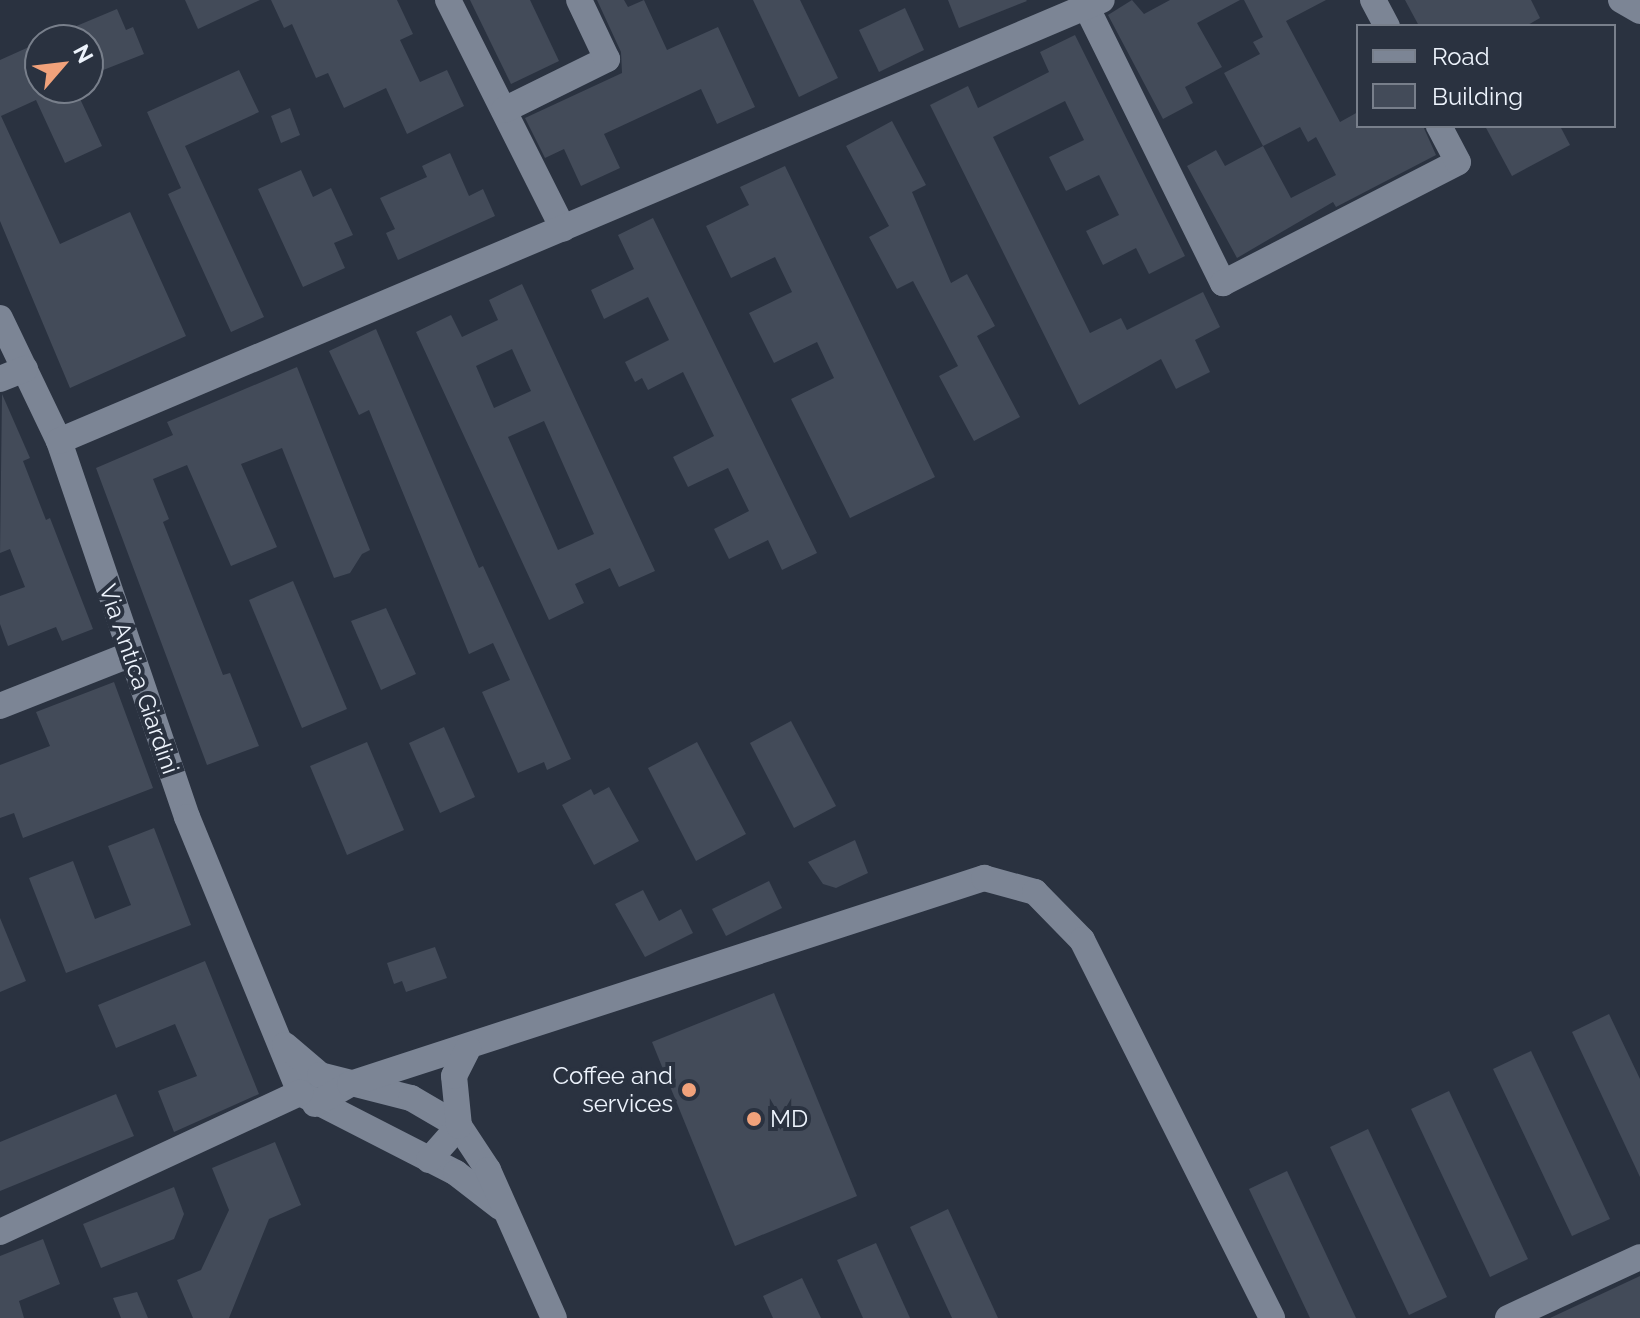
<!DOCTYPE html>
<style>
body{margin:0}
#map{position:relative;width:1640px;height:1318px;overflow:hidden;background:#2a3240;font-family:Raleway,sans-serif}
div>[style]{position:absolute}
.building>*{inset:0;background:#434b59}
.minor>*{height:26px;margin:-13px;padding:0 13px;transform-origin:13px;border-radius:13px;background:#7c8595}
.dots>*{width:22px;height:22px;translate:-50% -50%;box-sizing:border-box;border:4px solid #2a3240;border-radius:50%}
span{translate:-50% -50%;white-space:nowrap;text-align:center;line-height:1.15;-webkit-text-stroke:8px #2a3240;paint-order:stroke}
.street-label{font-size:24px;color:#edf3fc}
.poi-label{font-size:24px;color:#edf3fc}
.right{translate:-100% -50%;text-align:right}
.left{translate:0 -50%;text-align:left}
.legend{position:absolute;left:1356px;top:24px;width:260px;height:104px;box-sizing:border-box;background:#2a3240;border:2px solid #787f8b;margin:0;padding:10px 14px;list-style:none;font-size:24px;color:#edf3fc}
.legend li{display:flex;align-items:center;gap:16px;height:40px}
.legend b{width:40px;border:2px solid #787f8b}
.north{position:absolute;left:24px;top:24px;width:80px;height:80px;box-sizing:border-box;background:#2a3240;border:2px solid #787f8b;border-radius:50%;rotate:62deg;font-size:22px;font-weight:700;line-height:32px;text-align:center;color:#edf3fc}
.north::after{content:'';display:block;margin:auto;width:28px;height:36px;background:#f1a27b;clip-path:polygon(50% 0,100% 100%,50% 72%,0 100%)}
</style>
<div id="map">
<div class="building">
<div style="clip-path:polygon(185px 0,260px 0,198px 29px)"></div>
<div style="clip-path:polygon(271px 0,397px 0,413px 34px,400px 40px,420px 82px,447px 70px,464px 106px,407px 134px,386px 88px,344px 108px,328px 73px,316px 78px,292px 24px,284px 28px)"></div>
<div style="clip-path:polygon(470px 0,530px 0,559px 61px,511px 84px)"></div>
<div style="clip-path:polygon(597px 0,624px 0,628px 7px,644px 0,667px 50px,718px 27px,755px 107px,717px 124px,701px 89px,604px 134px,620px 168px,581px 186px,564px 149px,545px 158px,525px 118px,622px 73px,621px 52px)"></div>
<div style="clip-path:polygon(753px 0,800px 0,838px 78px,799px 97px)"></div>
<div style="clip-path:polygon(948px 0,1026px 0,1027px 1px,959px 28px)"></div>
<div style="clip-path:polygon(1132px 0,1144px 14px,1170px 0,1240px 0,1197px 23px,1222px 67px,1185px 87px,1193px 103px,1163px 119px,1108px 15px)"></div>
<div style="clip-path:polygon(evenodd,1244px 0,1326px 0,1286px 21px,1340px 122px,1358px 112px,1358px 126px,1423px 126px,1436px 155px,1336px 207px,1333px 202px,1237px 258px,1187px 166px,1216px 150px,1225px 166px,1263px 146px,1224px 73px,1260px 54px,1253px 42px,1263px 37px,1244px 0,1300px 127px,1308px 142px,1316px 137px,1336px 175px,1291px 198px,1263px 146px,1300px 127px)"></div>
<div style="clip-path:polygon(1405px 0,1531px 0,1540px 18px,1526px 26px,1419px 26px)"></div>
<div style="clip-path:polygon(905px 8px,924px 50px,879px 72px,859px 30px)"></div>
<div style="clip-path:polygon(117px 9px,126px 30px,133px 27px,144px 54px,88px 76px,88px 40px,43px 40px)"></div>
<div style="clip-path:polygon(1075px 35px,1185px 256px,1149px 274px,1136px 248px,1103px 265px,1086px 231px,1119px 215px,1099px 175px,1066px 191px,1049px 157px,1084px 140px,1065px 101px,993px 137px,1090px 333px,1121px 318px,1127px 330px,1203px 292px,1220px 327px,1195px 340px,1210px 372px,1176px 389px,1161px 359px,1079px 405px,930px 105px,968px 86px,978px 108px,1049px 72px,1040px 52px)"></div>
<div style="clip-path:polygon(40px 42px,40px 88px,75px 88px,102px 146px,65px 163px,36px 100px,1px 116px,60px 244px,130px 212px,186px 336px,70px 388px,0 221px,0 60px)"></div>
<div style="clip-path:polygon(239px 70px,259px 112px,185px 146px,264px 317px,231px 332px,168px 194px,181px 188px,147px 112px)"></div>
<div style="clip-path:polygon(290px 108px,300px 135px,281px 143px,271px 116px)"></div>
<div style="clip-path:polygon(892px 121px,926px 185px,912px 192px,951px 283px,967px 274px,995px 326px,977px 336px,1020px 417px,974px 441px,939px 376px,958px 366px,913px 281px,897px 289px,869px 237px,889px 226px,846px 146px)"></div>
<div style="clip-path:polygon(1485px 126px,1560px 126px,1570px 145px,1512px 176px)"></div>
<div style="clip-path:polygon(450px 153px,469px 196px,483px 189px,495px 216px,398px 260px,386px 233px,395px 229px,380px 198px,427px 177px,422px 166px)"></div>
<div style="clip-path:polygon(785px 166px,935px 477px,850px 518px,791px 399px,834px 378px,817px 342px,774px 363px,749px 313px,792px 292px,775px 257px,731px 278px,706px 226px,749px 205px,740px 187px)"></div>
<div style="clip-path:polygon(301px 170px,313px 197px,331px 188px,353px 235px,334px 243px,345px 268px,303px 287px,258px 189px)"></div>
<div style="clip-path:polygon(653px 218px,817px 553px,782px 570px,768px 540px,729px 559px,714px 529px,749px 511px,728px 468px,688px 487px,673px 457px,714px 436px,683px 372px,648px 390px,642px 378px,635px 382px,625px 362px,669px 340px,648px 297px,604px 319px,591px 290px,634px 269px,618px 235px)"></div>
<div style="clip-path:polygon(evenodd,522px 284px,655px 571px,619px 587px,610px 568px,575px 584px,584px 603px,549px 620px,416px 332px,451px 315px,462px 337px,498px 320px,489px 300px,522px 284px,512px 349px,531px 391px,494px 408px,476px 366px,512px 349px,522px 284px,544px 421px,594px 534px,558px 550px,508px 437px,544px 421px)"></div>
<div style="clip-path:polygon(376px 329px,479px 568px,483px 566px,571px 759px,547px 770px,544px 762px,518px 773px,482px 692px,510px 680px,493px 643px,469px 654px,369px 410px,359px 415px,329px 351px)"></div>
<div style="clip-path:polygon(297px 367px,370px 550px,362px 554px,350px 573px,334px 578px,282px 448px,241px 464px,277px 547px,231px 566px,187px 465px,153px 479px,169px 519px,163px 522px,223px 675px,230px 673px,259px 746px,207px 765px,96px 468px,173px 435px,167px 422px)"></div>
<div style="clip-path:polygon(2px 394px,30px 458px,23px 461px,46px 520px,50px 518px,93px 629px,62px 641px,56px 627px,8px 646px,0 624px,0 596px,25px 587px,10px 549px,0 553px)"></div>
<div style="clip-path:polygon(293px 581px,347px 709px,302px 728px,249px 600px)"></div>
<div style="clip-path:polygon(386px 608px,416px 674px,381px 690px,351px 621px)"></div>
<div style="clip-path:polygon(114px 682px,153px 788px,23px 838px,14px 813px,0 818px,0 765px,50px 746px,36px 712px)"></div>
<div style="clip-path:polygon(791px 721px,836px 806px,794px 828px,750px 743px)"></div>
<div style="clip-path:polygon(444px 727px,475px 797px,440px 813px,409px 743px)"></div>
<div style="clip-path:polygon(367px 742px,404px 830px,347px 855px,310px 766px)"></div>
<div style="clip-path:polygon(697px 742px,746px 834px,696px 861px,648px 768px)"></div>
<div style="clip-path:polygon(609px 787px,639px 841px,594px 865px,562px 805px,591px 789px,594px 795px)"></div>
<div style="clip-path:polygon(154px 828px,191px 925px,66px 973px,29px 878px,73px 861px,95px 919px,131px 905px,108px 846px)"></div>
<div style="clip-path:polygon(855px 840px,868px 873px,836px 888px,823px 884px,808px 862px)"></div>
<div style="clip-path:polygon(769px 881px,782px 908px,726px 936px,712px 909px)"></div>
<div style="clip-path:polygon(643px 890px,659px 921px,681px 909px,693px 933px,645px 957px,615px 904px)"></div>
<div style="clip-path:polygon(0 918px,26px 981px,0 992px)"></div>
<div style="clip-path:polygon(435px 947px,447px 978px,406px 992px,402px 981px,394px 984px,387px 963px)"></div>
<div style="clip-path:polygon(205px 961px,259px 1094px,174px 1132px,158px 1091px,197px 1076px,175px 1024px,116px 1048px,98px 1005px)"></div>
<div style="clip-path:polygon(774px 993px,857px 1196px,735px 1246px,652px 1042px)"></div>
<div style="clip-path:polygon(1609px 1014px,1640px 1079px,1640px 1177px,1572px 1032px)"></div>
<div style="clip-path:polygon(1531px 1051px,1610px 1219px,1572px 1236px,1493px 1069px)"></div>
<div style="clip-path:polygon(1449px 1091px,1528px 1259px,1490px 1277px,1411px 1109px)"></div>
<div style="clip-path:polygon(116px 1094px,134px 1136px,0 1191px,0 1142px)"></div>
<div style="clip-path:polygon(1368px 1129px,1447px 1297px,1409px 1315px,1330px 1147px)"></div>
<div style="clip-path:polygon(275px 1142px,301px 1205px,269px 1219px,229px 1318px,193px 1318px,177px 1280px,201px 1270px,229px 1210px,212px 1168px)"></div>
<div style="clip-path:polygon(1287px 1171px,1356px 1318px,1310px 1318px,1249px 1189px)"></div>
<div style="clip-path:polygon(174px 1187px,184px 1214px,174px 1239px,101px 1268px,83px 1224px)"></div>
<div style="clip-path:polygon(948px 1209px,998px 1318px,952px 1318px,910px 1227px)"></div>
<div style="clip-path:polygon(43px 1239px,60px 1284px,19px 1301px,24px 1318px,0 1318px,0 1256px)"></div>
<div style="clip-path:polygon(876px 1243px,910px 1318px,863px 1318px,837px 1260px)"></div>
<div style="clip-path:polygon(1640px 1276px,1640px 1318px,1550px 1318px)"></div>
<div style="clip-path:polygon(802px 1278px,821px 1318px,773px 1318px,763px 1296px)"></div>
<div style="clip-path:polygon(137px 1292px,148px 1318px,121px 1318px,113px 1298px)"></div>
</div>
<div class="minor">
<div style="left:448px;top:0;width:256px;rotate:63.3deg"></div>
<div style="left:1083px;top:0;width:316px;rotate:63.7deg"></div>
<div style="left:1223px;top:283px;width:264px;rotate:-27.2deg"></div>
<div style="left:1458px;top:162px;width:41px;rotate:-117.8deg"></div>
<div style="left:1373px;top:0;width:30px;rotate:62deg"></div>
<div style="left:1621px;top:0;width:22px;rotate:30deg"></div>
<div style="left:504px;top:110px;width:115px;rotate:-26.3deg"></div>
<div style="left:607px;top:59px;width:65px;rotate:-115.4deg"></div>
<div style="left:0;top:318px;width:136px;rotate:64.4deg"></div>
<div style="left:59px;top:441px;width:397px;rotate:71.2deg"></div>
<div style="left:187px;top:817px;width:298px;rotate:67.7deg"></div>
<div style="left:300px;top:1093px;width:175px;rotate:27.1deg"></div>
<div style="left:456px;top:1173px;width:56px;rotate:37.7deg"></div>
<div style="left:0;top:379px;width:27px;rotate:-22deg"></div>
<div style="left:59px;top:441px;width:1132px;rotate:-22.92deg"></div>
<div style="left:0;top:706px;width:139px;rotate:-21.6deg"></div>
<div style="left:285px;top:1045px;width:46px;rotate:40.6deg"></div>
<div style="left:320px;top:1075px;width:94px;rotate:14.2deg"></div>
<div style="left:411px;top:1098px;width:56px;rotate:30.3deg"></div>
<div style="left:459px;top:1126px;width:53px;rotate:56.6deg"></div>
<div style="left:488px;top:1170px;width:162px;rotate:66deg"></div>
<div style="left:315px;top:1104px;width:40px;rotate:-29.7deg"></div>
<div style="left:350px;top:1084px;width:667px;rotate:-18deg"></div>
<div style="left:984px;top:878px;width:53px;rotate:15.4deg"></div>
<div style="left:1035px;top:892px;width:67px;rotate:45.6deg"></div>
<div style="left:1082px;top:940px;width:423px;rotate:63.3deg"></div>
<div style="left:429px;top:1160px;width:45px;rotate:-48.6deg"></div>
<div style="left:459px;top:1126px;width:50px;rotate:-95.7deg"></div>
<div style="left:454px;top:1076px;width:31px;rotate:-63deg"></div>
<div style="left:0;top:1232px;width:331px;rotate:-24.9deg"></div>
<div style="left:1508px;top:1318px;width:145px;rotate:-24.8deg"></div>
</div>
<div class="dots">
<div style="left:689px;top:1090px;background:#f1a27b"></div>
<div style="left:754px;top:1119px;background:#f1a27b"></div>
</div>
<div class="street-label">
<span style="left:139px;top:679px;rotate:71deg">Via Antica Giardini</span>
</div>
<div class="poi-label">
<span class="right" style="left:673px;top:1090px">Coffee and<br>services</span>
<span class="left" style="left:770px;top:1119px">MD</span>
</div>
<ul class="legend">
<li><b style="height:10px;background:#7c8595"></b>Road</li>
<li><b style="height:22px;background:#434b59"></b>Building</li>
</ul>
<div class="north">N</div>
</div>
